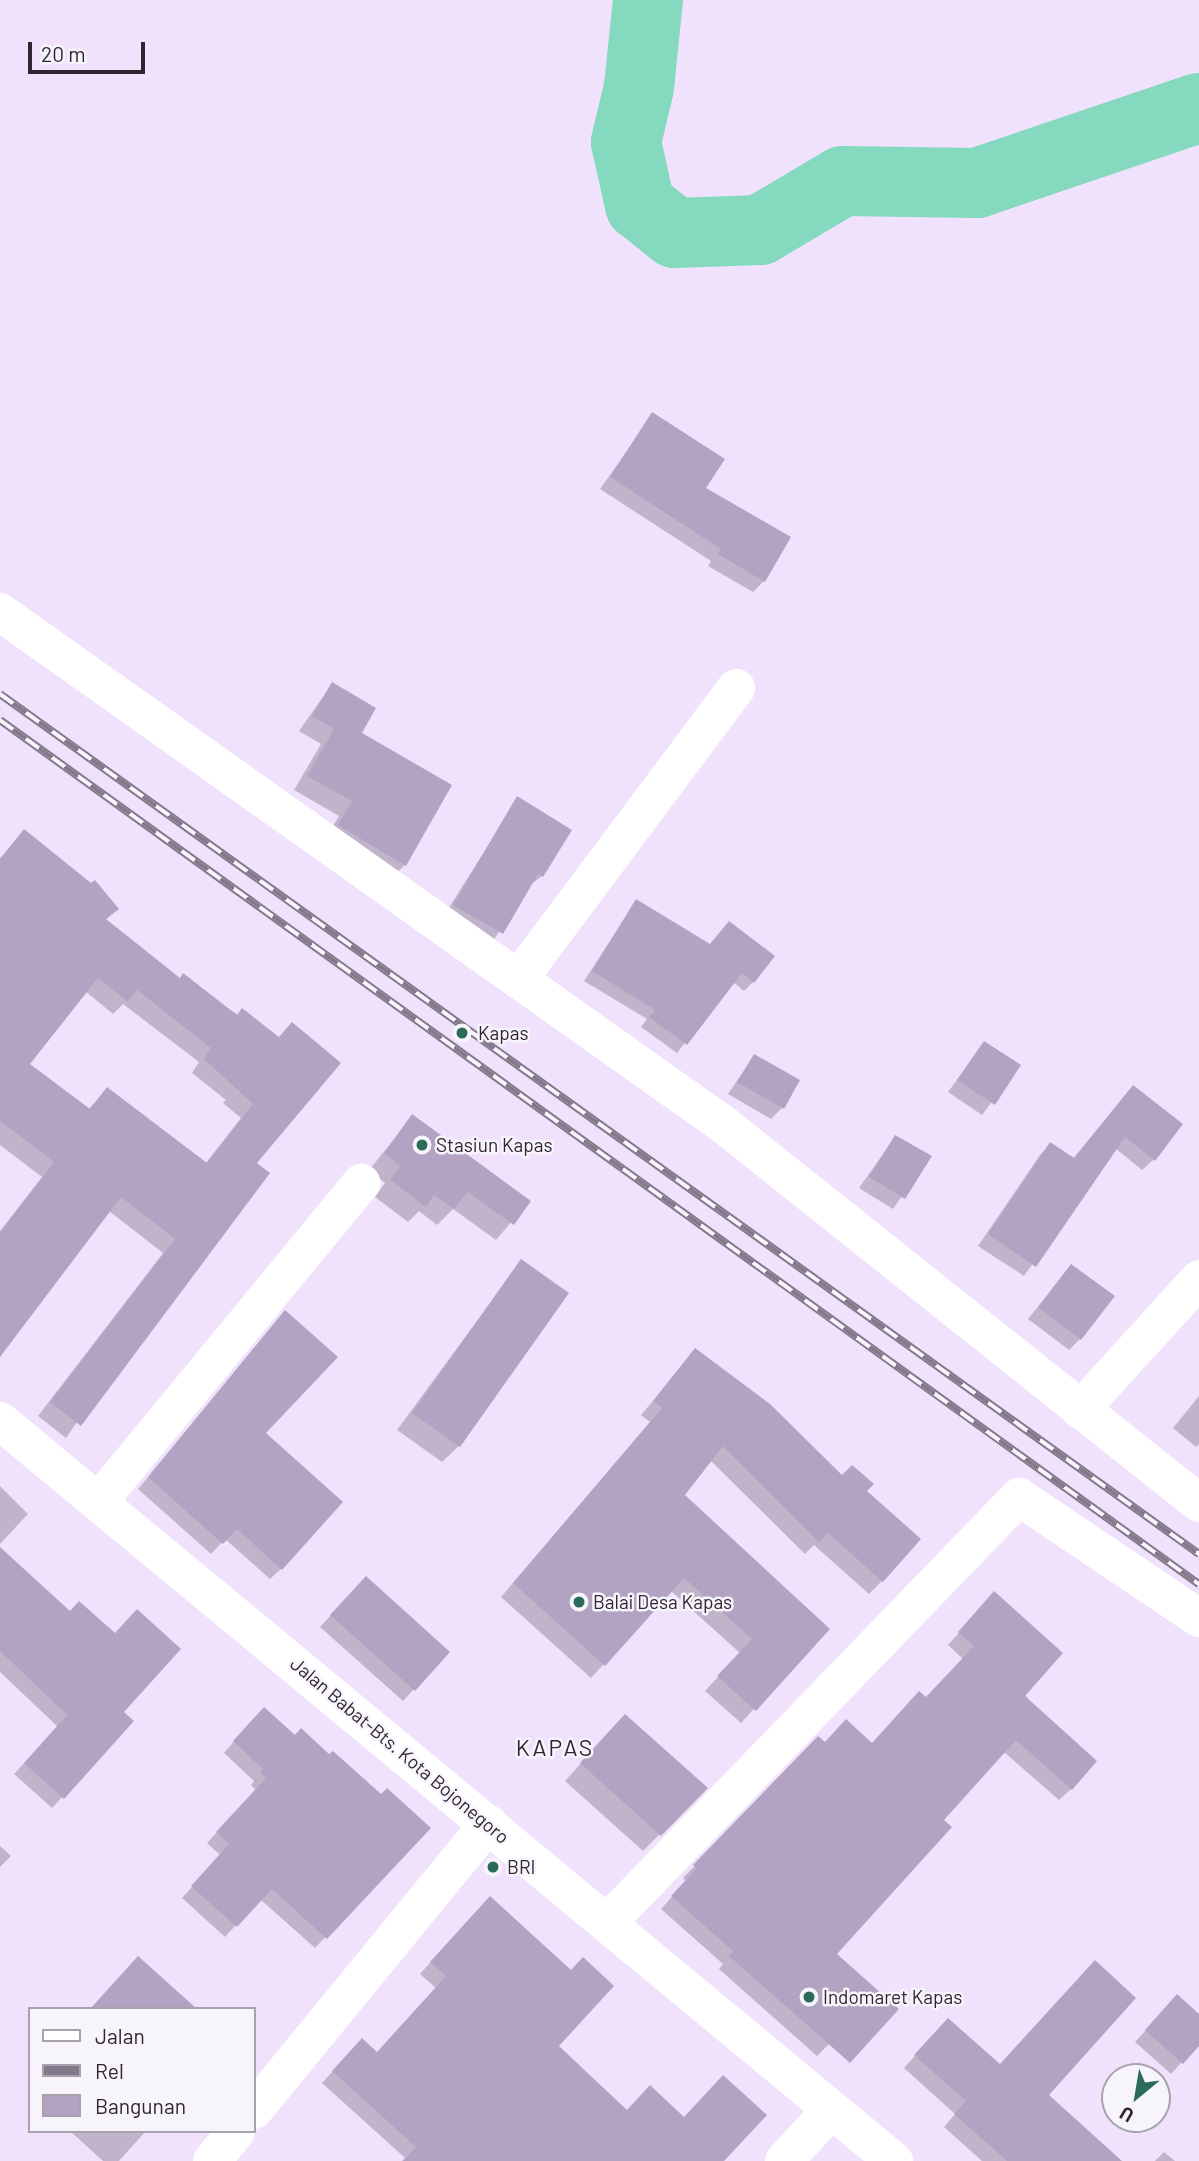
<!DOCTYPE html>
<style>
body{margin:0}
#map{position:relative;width:1199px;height:2161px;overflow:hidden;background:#f0e2fd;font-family:Barlow,sans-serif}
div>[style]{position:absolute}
.shadow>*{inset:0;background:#0003}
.river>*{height:70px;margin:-35px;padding:0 35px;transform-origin:35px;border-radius:35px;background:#84d9be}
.building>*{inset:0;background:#b3a3c2}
.minor>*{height:38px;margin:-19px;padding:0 19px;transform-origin:19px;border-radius:19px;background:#fff}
.highway>*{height:38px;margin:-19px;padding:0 19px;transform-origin:19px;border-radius:19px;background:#fff}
.rail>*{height:8px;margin-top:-4px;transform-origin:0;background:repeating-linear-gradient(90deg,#f8f4fb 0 16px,#83798b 0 32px);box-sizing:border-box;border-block:2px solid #83798b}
.dots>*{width:19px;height:19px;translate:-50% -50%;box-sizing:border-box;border:4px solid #f8f4fb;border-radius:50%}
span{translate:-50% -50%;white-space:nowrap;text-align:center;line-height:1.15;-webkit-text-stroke:5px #f8f4fb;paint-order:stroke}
.poi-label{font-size:19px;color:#2e2733}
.left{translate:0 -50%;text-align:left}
.street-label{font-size:19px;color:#2e2733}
.quarter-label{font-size:23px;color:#2e2733;letter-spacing:2px}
.legend{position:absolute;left:28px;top:2007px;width:228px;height:126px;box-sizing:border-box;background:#f8f4fb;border:2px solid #a7a2ab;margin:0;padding:9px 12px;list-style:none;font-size:21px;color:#2e2733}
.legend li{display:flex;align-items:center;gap:14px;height:35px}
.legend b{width:35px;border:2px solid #a7a2ab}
.north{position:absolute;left:1101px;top:2063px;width:70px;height:70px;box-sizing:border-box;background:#f8f4fb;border:2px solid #a7a2ab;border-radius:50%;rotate:210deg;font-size:19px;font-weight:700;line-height:28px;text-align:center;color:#2e2733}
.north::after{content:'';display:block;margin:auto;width:24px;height:32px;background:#2b6b59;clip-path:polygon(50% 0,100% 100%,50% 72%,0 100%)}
.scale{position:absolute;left:28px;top:42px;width:117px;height:32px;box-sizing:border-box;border:4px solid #2e2733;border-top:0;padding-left:9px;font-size:21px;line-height:24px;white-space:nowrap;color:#2e2733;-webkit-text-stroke:5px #f8f4fb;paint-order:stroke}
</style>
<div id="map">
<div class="shadow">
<div style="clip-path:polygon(653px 414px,764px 581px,753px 592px,708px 566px,711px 561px,600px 489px)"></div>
<div style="clip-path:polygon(332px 684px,359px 734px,405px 865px,390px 879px,325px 840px,339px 816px,294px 790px,321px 744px,299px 731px)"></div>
<div style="clip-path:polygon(518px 798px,542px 876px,529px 886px,491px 944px,443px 917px)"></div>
<div style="clip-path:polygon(evenodd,25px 831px,116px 909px,105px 921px,179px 980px,278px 1038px,255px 1163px,66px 1438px,38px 1416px,163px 1253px,109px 1211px,0 1354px,0 1231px,42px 1177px,0 1145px,0 858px,25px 831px,85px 991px,113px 1014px,123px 1004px,199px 1062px,192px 1073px,226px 1100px,223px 1103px,241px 1118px,205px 1164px,107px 1089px,88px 1110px,28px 1064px,85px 991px)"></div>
<div style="clip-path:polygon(636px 901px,709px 946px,753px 982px,744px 991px,733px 982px,677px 1053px,641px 1027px,647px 1019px,584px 981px)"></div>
<div style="clip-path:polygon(984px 1043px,1018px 1066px,982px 1115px,948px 1092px)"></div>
<div style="clip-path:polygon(754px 1056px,782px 1108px,771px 1119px,728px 1094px)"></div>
<div style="clip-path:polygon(1123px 1098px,1153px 1160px,1142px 1170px,1115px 1148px,1024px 1276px,978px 1246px,1040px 1155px,1051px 1144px,1073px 1159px)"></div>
<div style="clip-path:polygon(413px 1116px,528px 1202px,496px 1240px,453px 1209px,437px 1225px,419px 1211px,408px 1222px,375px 1197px,385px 1183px,369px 1170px)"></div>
<div style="clip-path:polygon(895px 1137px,929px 1157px,893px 1209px,859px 1188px)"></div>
<div style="clip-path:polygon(521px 1261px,459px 1446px,442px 1462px,397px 1430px)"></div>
<div style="clip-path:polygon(1071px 1266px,1080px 1339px,1069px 1350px,1028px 1319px)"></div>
<div style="clip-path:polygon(285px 1312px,264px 1433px,281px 1569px,270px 1579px,225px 1539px,211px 1554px,138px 1489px)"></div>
<div style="clip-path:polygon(695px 1351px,842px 1477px,865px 1491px,882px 1581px,869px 1594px,814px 1545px,805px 1554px,710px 1460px,682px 1495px,827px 1629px,741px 1723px,705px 1691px,740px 1653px,671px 1591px,591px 1678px,501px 1597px,650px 1422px,641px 1415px)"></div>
<div style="clip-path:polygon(1199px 1396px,1199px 1444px,1196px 1447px,1173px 1428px)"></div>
<div style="clip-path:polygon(0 1486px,28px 1514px,0 1544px)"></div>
<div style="clip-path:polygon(0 1564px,70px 1613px,121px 1712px,132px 1722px,52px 1808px,14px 1774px,58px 1727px,0 1672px)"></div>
<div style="clip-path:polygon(355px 1589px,448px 1652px,403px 1701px,320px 1627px)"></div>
<div style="clip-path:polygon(983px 1606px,1071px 1789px,1059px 1800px,1003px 1751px,941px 1820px,834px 1954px,829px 2044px,817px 2056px,719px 1969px,723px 1964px,661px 1909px,686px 1881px,683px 1878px,818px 1739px,824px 1744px,872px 1744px,926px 1699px,963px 1659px,948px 1645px)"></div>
<div style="clip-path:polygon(253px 1719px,329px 1757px,428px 1828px,315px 1948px,260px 1899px,225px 1937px,182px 1898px,220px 1855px,207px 1843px,256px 1790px,251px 1785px,254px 1781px,224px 1753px)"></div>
<div style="clip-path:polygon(609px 1732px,705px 1788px,643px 1851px,565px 1781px)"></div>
<div style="clip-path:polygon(0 1846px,11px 1856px,0 1867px)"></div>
<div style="clip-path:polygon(479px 1909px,556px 2047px,627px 2112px,722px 2161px,402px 2161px,405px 2158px,322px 2083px,351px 2051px,377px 2054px,436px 1988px,420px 1974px)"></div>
<div style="clip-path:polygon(1166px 2008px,1199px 2016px,1199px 2043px,1171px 2074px,1135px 2042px)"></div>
<div style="clip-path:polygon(936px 2032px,1046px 2096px,1120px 2161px,982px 2161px,944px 2127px,955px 2114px,904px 2068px)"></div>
<div style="clip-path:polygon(70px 2131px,146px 2131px,119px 2161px,103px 2161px)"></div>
<div style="clip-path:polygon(1164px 2152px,1175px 2161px,1155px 2161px)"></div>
</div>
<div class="river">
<div style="left:648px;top:0;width:87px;rotate:95.9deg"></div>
<div style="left:639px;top:87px;width:57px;rotate:103.3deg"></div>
<div style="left:626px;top:142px;width:65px;rotate:77.5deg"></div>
<div style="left:640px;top:205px;width:45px;rotate:38.7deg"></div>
<div style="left:675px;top:233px;width:85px;rotate:-2deg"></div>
<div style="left:760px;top:230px;width:96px;rotate:-30.6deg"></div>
<div style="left:843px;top:181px;width:134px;rotate:0.9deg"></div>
<div style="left:977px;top:183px;width:234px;rotate:-18.7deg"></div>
</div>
<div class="building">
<div style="clip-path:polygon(652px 412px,725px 459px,706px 488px,791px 537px,765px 582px,718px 554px,721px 549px,610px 477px)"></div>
<div style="clip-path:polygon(332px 682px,376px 708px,362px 733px,452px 785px,406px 866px,338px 825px,352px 801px,307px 776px,334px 729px,312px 716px)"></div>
<div style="clip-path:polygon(517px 796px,572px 830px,543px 877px,538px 874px,503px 934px,453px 905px)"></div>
<div style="clip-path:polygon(evenodd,24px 829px,91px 883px,95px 880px,119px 909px,106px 919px,180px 978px,183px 973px,237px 1015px,242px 1008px,279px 1037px,292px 1022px,341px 1063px,257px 1163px,270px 1173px,81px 1426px,50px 1402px,175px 1239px,121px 1197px,0 1357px,0 1233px,54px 1162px,0 1121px,0 859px,24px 829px,98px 978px,128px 1002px,137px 990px,211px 1048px,204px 1059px,253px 1104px,207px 1163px,107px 1087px,90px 1109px,30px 1064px,98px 978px)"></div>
<div style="clip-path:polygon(636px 899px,710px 944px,729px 921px,775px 956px,754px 983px,742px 973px,687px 1045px,649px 1017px,655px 1010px,592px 971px)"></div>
<div style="clip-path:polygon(984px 1041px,1021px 1065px,995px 1105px,957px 1080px)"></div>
<div style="clip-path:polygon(754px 1054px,800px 1080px,784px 1109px,737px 1082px)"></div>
<div style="clip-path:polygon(1133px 1085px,1183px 1124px,1155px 1161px,1125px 1137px,1036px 1267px,988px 1234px,1050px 1142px,1074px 1158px)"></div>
<div style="clip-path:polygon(412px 1114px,531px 1201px,514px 1225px,468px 1192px,454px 1209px,434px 1195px,426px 1207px,390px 1180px,400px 1166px,384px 1153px)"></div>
<div style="clip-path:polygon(895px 1135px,932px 1156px,905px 1199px,869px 1177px)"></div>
<div style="clip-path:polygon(521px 1259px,569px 1293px,460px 1447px,412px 1413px)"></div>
<div style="clip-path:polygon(1071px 1264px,1115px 1296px,1081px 1340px,1038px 1307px)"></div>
<div style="clip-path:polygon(285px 1310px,338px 1357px,266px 1433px,343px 1502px,282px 1570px,237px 1529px,223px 1544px,148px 1477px)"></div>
<div style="clip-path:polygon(695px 1348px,770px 1404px,842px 1475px,852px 1465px,874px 1484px,867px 1491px,921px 1539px,883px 1582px,828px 1533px,819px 1542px,723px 1446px,685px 1495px,830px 1629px,756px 1711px,717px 1676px,752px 1639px,684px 1578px,605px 1666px,513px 1583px,662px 1408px,653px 1401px)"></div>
<div style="clip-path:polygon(0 1547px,70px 1611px,79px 1601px,115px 1633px,137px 1609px,181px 1649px,124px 1712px,134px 1721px,64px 1799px,24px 1763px,67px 1715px,0 1651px)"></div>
<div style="clip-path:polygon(366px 1576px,450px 1652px,415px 1691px,330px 1615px)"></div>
<div style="clip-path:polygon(994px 1591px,1063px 1653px,1025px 1696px,1097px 1761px,1072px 1790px,1016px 1740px,944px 1820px,952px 1827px,837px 1954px,899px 2009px,850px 2063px,729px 1956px,733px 1951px,671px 1896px,697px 1868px,693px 1865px,818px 1736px,825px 1742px,846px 1719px,872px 1743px,919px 1691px,926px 1697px,974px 1646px,958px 1632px)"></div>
<div style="clip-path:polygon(264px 1707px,295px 1735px,301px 1728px,329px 1754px,333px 1751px,381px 1794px,387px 1788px,431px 1828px,327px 1939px,272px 1889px,237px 1927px,191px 1886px,229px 1844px,216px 1832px,266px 1778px,260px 1773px,263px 1769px,233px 1741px)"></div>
<div style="clip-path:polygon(625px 1714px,708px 1788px,661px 1836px,580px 1763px)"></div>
<div style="clip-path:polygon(490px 1896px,571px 1970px,583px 1957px,614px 1986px,559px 2046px,627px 2110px,650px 2085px,684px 2117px,723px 2075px,767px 2115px,724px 2161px,403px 2161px,416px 2147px,332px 2071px,362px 2038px,377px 2052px,446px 1976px,430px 1962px)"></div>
<div style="clip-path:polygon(138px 1956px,197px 2009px,90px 2009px)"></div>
<div style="clip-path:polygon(1095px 1960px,1136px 1998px,1049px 2095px,1122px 2161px,1007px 2161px,954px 2114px,966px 2101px,914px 2055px,948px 2018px,1000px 2064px)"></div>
<div style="clip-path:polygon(1177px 1994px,1199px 2014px,1199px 2046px,1183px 2064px,1145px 2030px)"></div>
</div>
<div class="minor">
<div style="left:0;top:612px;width:887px;rotate:35.32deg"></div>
<div style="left:724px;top:1125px;width:607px;rotate:38.51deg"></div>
<div style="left:520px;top:977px;width:361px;rotate:-53.2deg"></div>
<div style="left:1080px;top:1410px;width:177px;rotate:-47.7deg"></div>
<div style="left:100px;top:1500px;width:411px;rotate:-50.5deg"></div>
<div style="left:608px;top:1922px;width:591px;rotate:-45.96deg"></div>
<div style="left:1019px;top:1497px;width:217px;rotate:33.9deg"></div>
<div style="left:254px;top:2110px;width:370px;rotate:-50.7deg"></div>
<div style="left:212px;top:2161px;width:38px;rotate:-51deg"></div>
<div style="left:784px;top:2161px;width:69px;rotate:-47.3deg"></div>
</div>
<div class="highway">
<div style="left:0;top:1421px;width:1161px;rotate:39.62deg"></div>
</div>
<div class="rail">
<div style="left:0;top:694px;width:1476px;rotate:35.65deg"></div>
<div style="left:0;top:720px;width:1478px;rotate:35.78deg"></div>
</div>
<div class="dots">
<div style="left:462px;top:1033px;background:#2b6b59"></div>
<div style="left:422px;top:1145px;background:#2b6b59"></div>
<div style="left:579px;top:1602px;background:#2b6b59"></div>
<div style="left:493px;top:1867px;background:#2b6b59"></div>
<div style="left:809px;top:1997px;background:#2b6b59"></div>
</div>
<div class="poi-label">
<span class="left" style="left:478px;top:1033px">Kapas</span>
<span class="left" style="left:436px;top:1145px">Stasiun Kapas</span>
<span class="left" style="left:593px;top:1602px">Balai Desa Kapas</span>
<span class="left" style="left:507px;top:1867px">BRI</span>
<span class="left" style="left:823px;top:1997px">Indomaret Kapas</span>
</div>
<div class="street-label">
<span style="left:400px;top:1750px;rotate:40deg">Jalan Babat-Bts. Kota Bojonegoro</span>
</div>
<div class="quarter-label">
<span style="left:555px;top:1747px">KAPAS</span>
</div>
<ul class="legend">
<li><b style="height:9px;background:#fff"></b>Jalan</li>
<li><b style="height:9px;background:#83798b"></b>Rel</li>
<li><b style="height:19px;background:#b3a3c2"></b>Bangunan</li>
</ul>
<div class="north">U</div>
<div class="scale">20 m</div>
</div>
